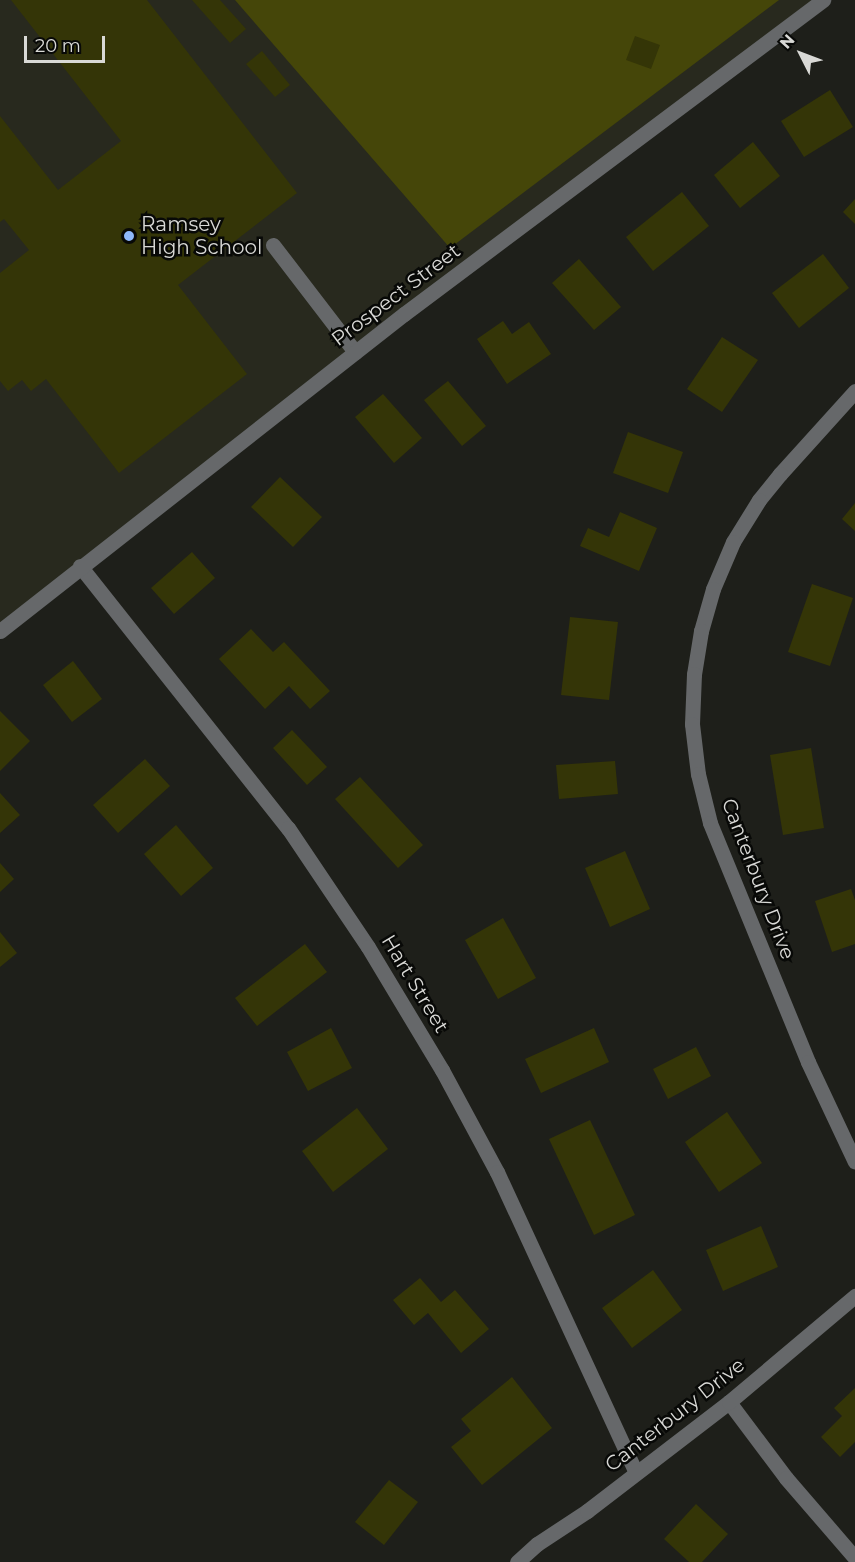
<!DOCTYPE html>
<style>
body{margin:0}
#map{position:relative;width:855px;height:1562px;overflow:hidden;background:#1e1f1a;font-family:Montserrat,sans-serif}
div>[style]{position:absolute}
.built>*{inset:0;background:#28291e}
.green>*{inset:0;background:#454609}
.building>*{inset:0;background:#343507}
.minor>*{height:15px;margin:-7.5px;padding:0 7.5px;transform-origin:7.5px;border-radius:7.5px;background:#66686a}
.dots>*{width:16px;height:16px;translate:-50% -50%;box-sizing:border-box;border:3px solid #080907;border-radius:50%}
span{translate:-50% -50%;white-space:nowrap;text-align:center;line-height:1.15;-webkit-text-stroke:5px #080907;paint-order:stroke}
.poi-label{font-size:20px;color:#d9d9d6}
.left{translate:0 -50%;text-align:left}
.street-label{font-size:20px;color:#d9d9d6}
.north{position:absolute;left:771px;top:24px;width:60px;height:60px;-webkit-text-stroke:4px #080907;paint-order:stroke;rotate:312deg;font-size:16px;font-weight:700;line-height:24px;text-align:center;color:#d9d9d6}
.north::after{content:'';display:block;margin:auto;width:21px;height:27px;background:#d9d9d6;clip-path:polygon(50% 0,100% 100%,50% 72%,0 100%)}
.scale{position:absolute;left:24px;top:36px;width:81px;height:27px;box-sizing:border-box;border:3px solid #d9d9d6;border-top:0;padding-left:8px;font-size:18px;line-height:21px;white-space:nowrap;color:#d9d9d6;-webkit-text-stroke:4px #080907;paint-order:stroke}
</style>
<div id="map">
<div class="built">
<div style="clip-path:polygon(0 0,823px 0,0 631px)"></div>
</div>
<div class="green">
<div style="clip-path:polygon(235px 0,779px 0,450px 248px)"></div>
</div>
<div class="building">
<div style="clip-path:polygon(11px 0,147px 0,297px 193px,178px 285px,247px 374px,119px 473px,46px 379px,31px 391px,22px 380px,8px 391px,0 381px,0 273px,29px 250px,4px 219px,0 222px,0 116px,58px 190px,121px 141px)"></div>
<div style="clip-path:polygon(192px 0,220px 0,246px 29px,230px 43px)"></div>
<div style="clip-path:polygon(635px 36px,660px 45px,651px 69px,626px 60px)"></div>
<div style="clip-path:polygon(262px 51px,290px 85px,275px 97px,246px 64px)"></div>
<div style="clip-path:polygon(830px 90px,853px 127px,804px 157px,781px 121px)"></div>
<div style="clip-path:polygon(753px 142px,780px 176px,740px 208px,714px 175px)"></div>
<div style="clip-path:polygon(682px 192px,709px 226px,653px 271px,626px 237px)"></div>
<div style="clip-path:polygon(855px 199px,855px 224px,843px 212px)"></div>
<div style="clip-path:polygon(823px 254px,849px 288px,799px 328px,772px 293px)"></div>
<div style="clip-path:polygon(579px 259px,621px 307px,594px 330px,552px 283px)"></div>
<div style="clip-path:polygon(503px 321px,512px 334px,529px 322px,551px 354px,507px 384px,477px 339px)"></div>
<div style="clip-path:polygon(722px 337px,758px 360px,722px 412px,687px 389px)"></div>
<div style="clip-path:polygon(448px 381px,486px 426px,462px 446px,424px 400px)"></div>
<div style="clip-path:polygon(383px 394px,422px 438px,394px 463px,355px 417px)"></div>
<div style="clip-path:polygon(628px 432px,683px 452px,668px 493px,613px 473px)"></div>
<div style="clip-path:polygon(280px 477px,322px 517px,293px 547px,251px 507px)"></div>
<div style="clip-path:polygon(855px 503px,855px 531px,842px 519px)"></div>
<div style="clip-path:polygon(620px 512px,657px 528px,639px 571px,580px 546px,588px 528px,609px 537px)"></div>
<div style="clip-path:polygon(192px 552px,215px 578px,174px 614px,151px 588px)"></div>
<div style="clip-path:polygon(812px 584px,853px 598px,830px 666px,788px 652px)"></div>
<div style="clip-path:polygon(570px 617px,618px 622px,609px 700px,561px 695px)"></div>
<div style="clip-path:polygon(251px 629px,273px 652px,284px 642px,330px 691px,310px 709px,289px 686px,265px 709px,219px 659px)"></div>
<div style="clip-path:polygon(73px 661px,102px 699px,72px 722px,43px 685px)"></div>
<div style="clip-path:polygon(0 711px,30px 741px,0 771px)"></div>
<div style="clip-path:polygon(292px 730px,327px 767px,307px 785px,273px 748px)"></div>
<div style="clip-path:polygon(811px 748px,824px 828px,783px 835px,770px 755px)"></div>
<div style="clip-path:polygon(145px 759px,170px 786px,118px 833px,93px 805px)"></div>
<div style="clip-path:polygon(615px 761px,618px 794px,559px 799px,556px 765px)"></div>
<div style="clip-path:polygon(360px 777px,423px 845px,398px 868px,335px 799px)"></div>
<div style="clip-path:polygon(0 793px,20px 815px,0 833px)"></div>
<div style="clip-path:polygon(176px 825px,213px 868px,181px 896px,144px 854px)"></div>
<div style="clip-path:polygon(625px 851px,650px 909px,610px 927px,585px 868px)"></div>
<div style="clip-path:polygon(0 863px,14px 879px,0 892px)"></div>
<div style="clip-path:polygon(851px 889px,855px 900px,855px 944px,832px 952px,815px 901px)"></div>
<div style="clip-path:polygon(503px 918px,536px 978px,498px 999px,465px 940px)"></div>
<div style="clip-path:polygon(0 932px,17px 953px,0 967px)"></div>
<div style="clip-path:polygon(305px 944px,327px 972px,257px 1026px,235px 998px)"></div>
<div style="clip-path:polygon(331px 1028px,352px 1068px,308px 1091px,287px 1052px)"></div>
<div style="clip-path:polygon(594px 1028px,609px 1062px,541px 1093px,525px 1059px)"></div>
<div style="clip-path:polygon(696px 1047px,711px 1076px,668px 1099px,653px 1069px)"></div>
<div style="clip-path:polygon(357px 1108px,388px 1149px,333px 1192px,302px 1151px)"></div>
<div style="clip-path:polygon(727px 1112px,762px 1163px,719px 1192px,685px 1142px)"></div>
<div style="clip-path:polygon(590px 1120px,635px 1215px,594px 1235px,549px 1139px)"></div>
<div style="clip-path:polygon(761px 1226px,778px 1267px,723px 1291px,706px 1250px)"></div>
<div style="clip-path:polygon(653px 1270px,682px 1310px,632px 1348px,602px 1308px)"></div>
<div style="clip-path:polygon(420px 1278px,441px 1302px,455px 1290px,489px 1329px,461px 1353px,428px 1313px,414px 1325px,393px 1300px)"></div>
<div style="clip-path:polygon(512px 1377px,552px 1428px,482px 1485px,451px 1447px,471px 1431px,461px 1419px)"></div>
<div style="clip-path:polygon(855px 1388px,855px 1442px,840px 1457px,821px 1437px,842px 1416px,834px 1408px)"></div>
<div style="clip-path:polygon(389px 1480px,418px 1502px,384px 1545px,355px 1522px)"></div>
<div style="clip-path:polygon(696px 1504px,728px 1534px,702px 1562px,689px 1562px,664px 1539px)"></div>
</div>
<div class="minor">
<div style="left:273px;top:245px;width:135px;rotate:52.5deg"></div>
<div style="left:855px;top:391px;width:112px;rotate:132.1deg"></div>
<div style="left:780px;top:474px;width:33px;rotate:129deg"></div>
<div style="left:759px;top:500px;width:49px;rotate:121.8deg"></div>
<div style="left:733px;top:542px;width:51px;rotate:113.1deg"></div>
<div style="left:713px;top:589px;width:44px;rotate:105.9deg"></div>
<div style="left:701px;top:631px;width:44px;rotate:99.2deg"></div>
<div style="left:694px;top:674px;width:50px;rotate:92.3deg"></div>
<div style="left:692px;top:724px;width:50px;rotate:83.2deg"></div>
<div style="left:698px;top:774px;width:50px;rotate:76.2deg"></div>
<div style="left:710px;top:823px;width:258px;rotate:67.7deg"></div>
<div style="left:808px;top:1062px;width:110px;rotate:64.8deg"></div>
<div style="left:80px;top:566px;width:335px;rotate:51.6deg"></div>
<div style="left:288px;top:828px;width:143px;rotate:56.1deg"></div>
<div style="left:368px;top:947px;width:144px;rotate:59deg"></div>
<div style="left:442px;top:1070px;width:116px;rotate:61.7deg"></div>
<div style="left:497px;top:1172px;width:329px;rotate:65.2deg"></div>
<div style="left:0;top:631px;width:514px;rotate:-38.12deg"></div>
<div style="left:404px;top:314px;width:524px;rotate:-36.85deg"></div>
<div style="left:729px;top:1402px;width:95px;rotate:53.1deg"></div>
<div style="left:786px;top:1478px;width:106px;rotate:49.2deg"></div>
<div style="left:517px;top:1562px;width:27px;rotate:-42deg"></div>
<div style="left:537px;top:1544px;width:60px;rotate:-33.4deg"></div>
<div style="left:587px;top:1511px;width:179px;rotate:-37.5deg"></div>
<div style="left:729px;top:1402px;width:165px;rotate:-40.1deg"></div>
</div>
<div class="dots">
<div style="left:129px;top:236px;background:#8eb9fc"></div>
</div>
<div class="poi-label">
<span class="left" style="left:141px;top:236px">Ramsey<br>High School</span>
</div>
<div class="street-label">
<span style="left:396px;top:295px;rotate:-37deg">Prospect Street</span>
<span style="left:758px;top:879px;rotate:69deg">Canterbury Drive</span>
<span style="left:415px;top:984px;rotate:59deg">Hart Street</span>
<span style="left:675px;top:1415px;rotate:-38deg">Canterbury Drive</span>
</div>
<div class="north">N</div>
<div class="scale">20 m</div>
</div>
